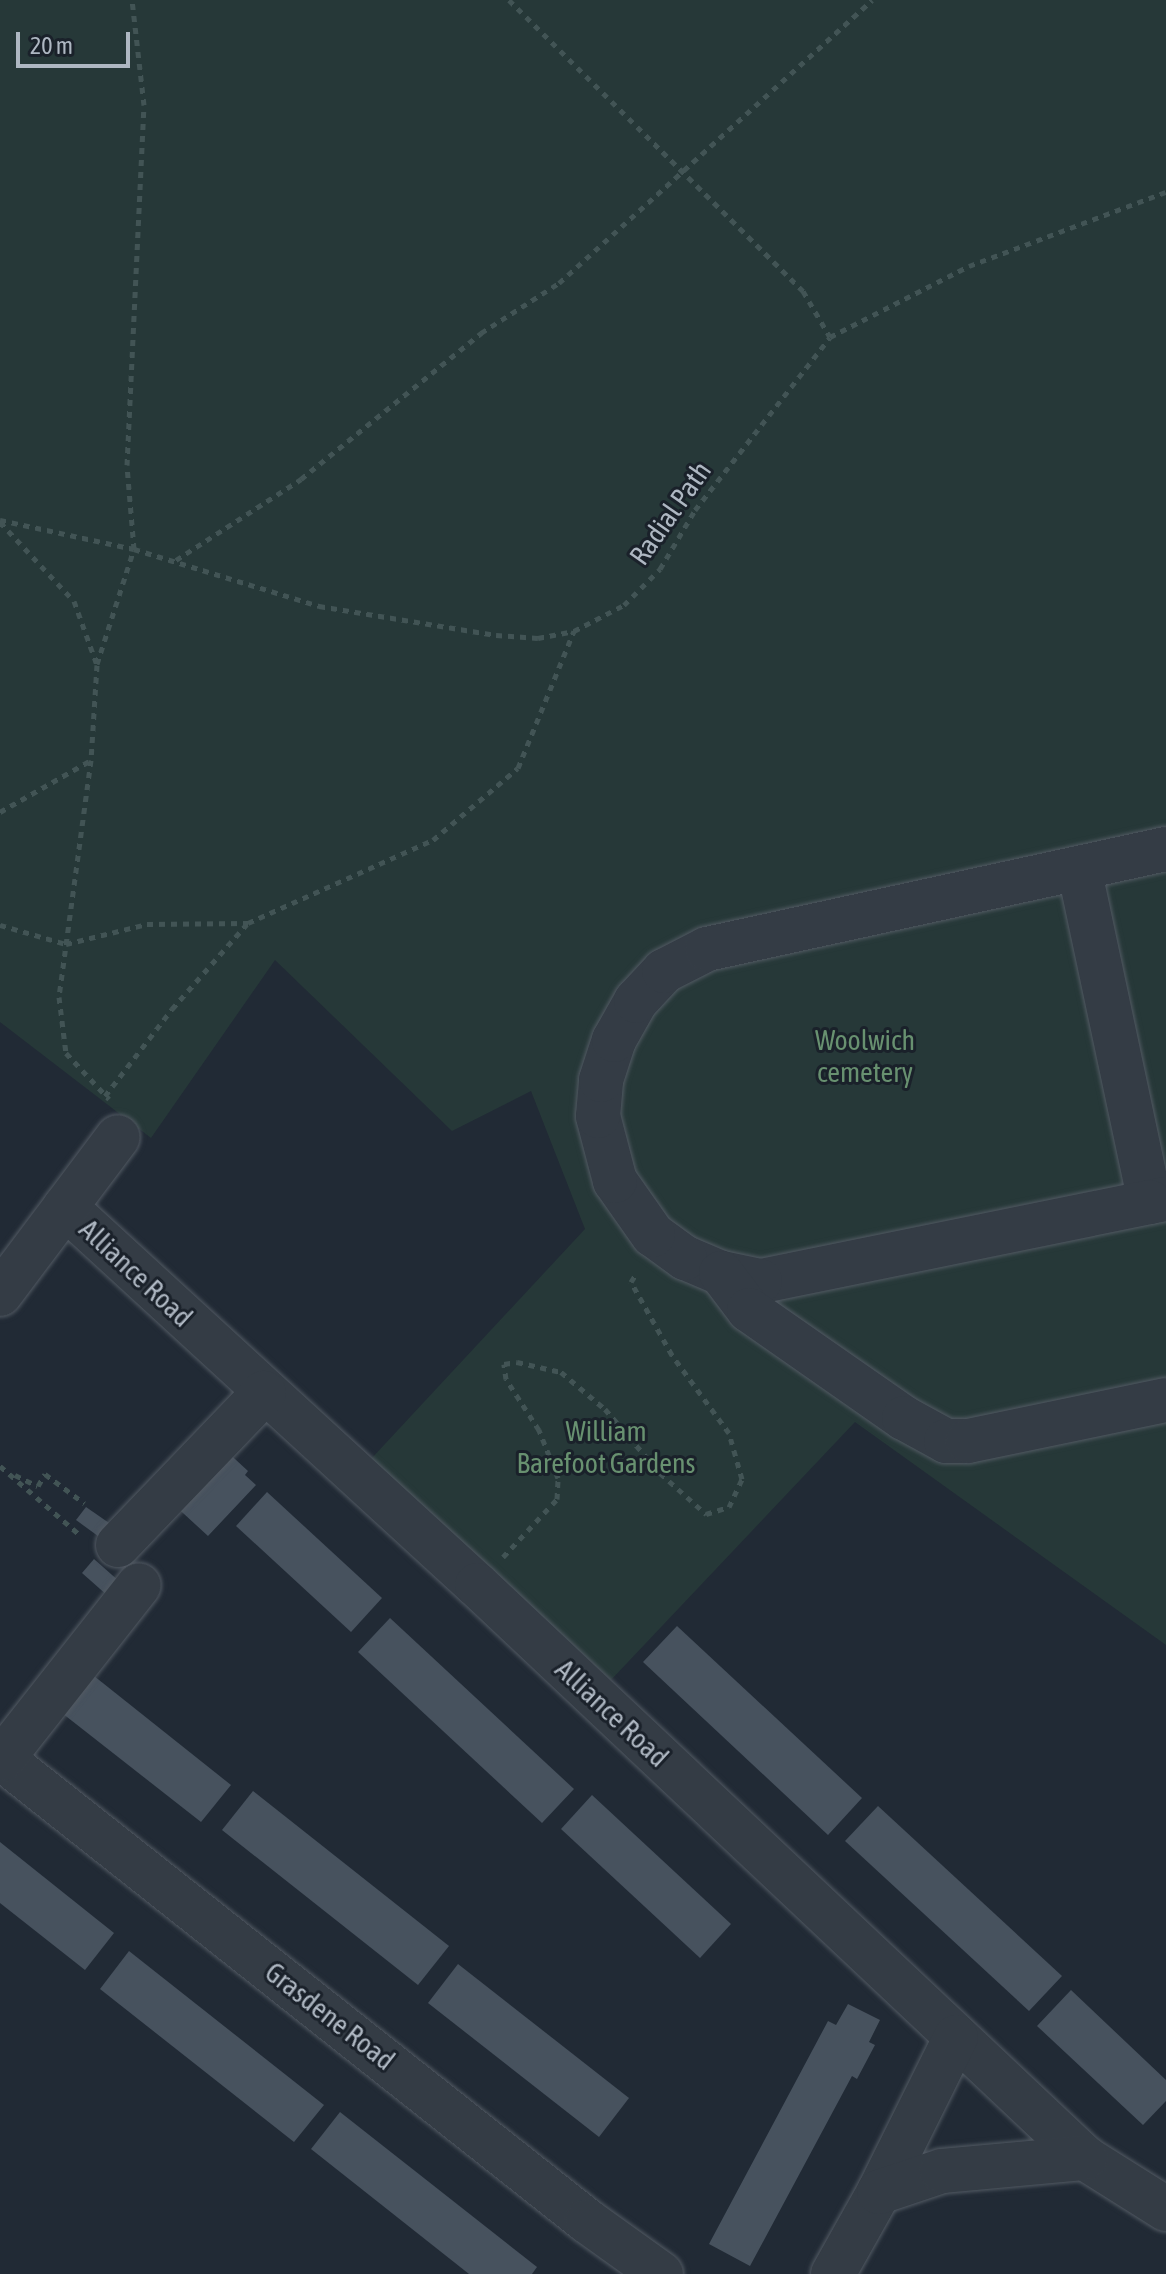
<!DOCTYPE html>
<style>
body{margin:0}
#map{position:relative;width:1166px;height:2274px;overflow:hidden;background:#212a35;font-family:"Asap Condensed",sans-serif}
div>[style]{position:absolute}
.green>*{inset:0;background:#263838}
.building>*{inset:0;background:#47525e}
.path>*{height:5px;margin-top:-2.5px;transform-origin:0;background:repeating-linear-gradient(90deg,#425455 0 6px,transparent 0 12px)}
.roads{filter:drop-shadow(0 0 2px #525a63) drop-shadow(0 0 2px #525a63)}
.minor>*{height:44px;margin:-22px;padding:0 22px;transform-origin:22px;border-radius:22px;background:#343c45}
span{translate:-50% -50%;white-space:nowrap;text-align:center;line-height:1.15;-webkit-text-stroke:6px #1a212a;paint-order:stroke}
.street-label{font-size:28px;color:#aeb7c2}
.park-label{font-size:28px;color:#689170}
.scale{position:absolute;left:16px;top:32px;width:114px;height:36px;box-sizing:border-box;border:4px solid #aeb7c2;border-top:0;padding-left:10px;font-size:24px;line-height:28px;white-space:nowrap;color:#aeb7c2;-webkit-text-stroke:6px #1a212a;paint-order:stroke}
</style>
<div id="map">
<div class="green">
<div style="clip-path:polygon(0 0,1166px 0,1166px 1645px,855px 1422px,611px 1680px,371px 1459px,585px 1229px,531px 1091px,452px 1131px,275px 960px,151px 1138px,0 1022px)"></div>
</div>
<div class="building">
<div style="clip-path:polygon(222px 1447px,248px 1471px,245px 1475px,256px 1485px,208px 1536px,171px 1502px)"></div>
<div style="clip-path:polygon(267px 1492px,382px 1598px,351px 1632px,236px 1526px)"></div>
<div style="clip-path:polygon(86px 1507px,112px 1525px,102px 1539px,76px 1520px)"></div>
<div style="clip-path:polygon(94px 1559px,120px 1582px,108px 1596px,82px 1573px)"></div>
<div style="clip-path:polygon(390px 1618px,574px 1789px,542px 1823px,358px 1652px)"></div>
<div style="clip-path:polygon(677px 1626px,862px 1798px,828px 1835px,643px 1662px)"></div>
<div style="clip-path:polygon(84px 1668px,231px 1785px,201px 1822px,53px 1706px)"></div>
<div style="clip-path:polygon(253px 1791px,449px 1946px,418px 1985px,222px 1830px)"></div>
<div style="clip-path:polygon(592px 1795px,731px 1924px,700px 1958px,561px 1829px)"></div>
<div style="clip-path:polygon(878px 1806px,1062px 1976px,1029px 2011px,845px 1841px)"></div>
<div style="clip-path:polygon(0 1842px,114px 1933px,85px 1970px,0 1903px)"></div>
<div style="clip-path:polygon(129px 1951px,324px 2105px,294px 2142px,100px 1989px)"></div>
<div style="clip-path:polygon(458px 1964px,629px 2098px,599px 2137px,428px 2003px)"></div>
<div style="clip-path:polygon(1071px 1990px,1166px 2080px,1166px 2101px,1143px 2125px,1037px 2026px)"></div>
<div style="clip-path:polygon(848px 2004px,880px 2020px,869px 2042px,875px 2045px,857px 2079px,852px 2076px,750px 2266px,709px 2244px,828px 2021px,836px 2025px)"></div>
<div style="clip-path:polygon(340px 2112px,537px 2267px,532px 2274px,469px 2274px,311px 2149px)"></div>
</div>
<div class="path">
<div style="left:509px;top:0;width:414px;rotate:44.7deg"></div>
<div style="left:803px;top:291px;width:53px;rotate:59.6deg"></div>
<div style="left:0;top:520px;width:137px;rotate:12.2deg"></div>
<div style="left:134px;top:549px;width:194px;rotate:17.1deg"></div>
<div style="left:319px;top:606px;width:179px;rotate:9.3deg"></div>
<div style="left:496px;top:635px;width:42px;rotate:4.1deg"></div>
<div style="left:538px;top:638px;width:37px;rotate:-11deg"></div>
<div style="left:574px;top:631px;width:56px;rotate:-27.5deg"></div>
<div style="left:624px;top:605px;width:51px;rotate:-45deg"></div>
<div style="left:660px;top:569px;width:69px;rotate:-59.3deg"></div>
<div style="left:695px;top:510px;width:219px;rotate:-52deg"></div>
<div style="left:830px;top:337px;width:156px;rotate:-27.1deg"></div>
<div style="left:969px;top:266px;width:210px;rotate:-20.6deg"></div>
<div style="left:0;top:522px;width:108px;rotate:46.9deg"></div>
<div style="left:74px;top:601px;width:68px;rotate:70.2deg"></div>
<div style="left:97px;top:665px;width:95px;rotate:93.6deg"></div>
<div style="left:91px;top:760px;width:239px;rotate:97.7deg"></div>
<div style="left:59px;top:997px;width:56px;rotate:82.9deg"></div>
<div style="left:66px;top:1053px;width:63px;rotate:46.9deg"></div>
<div style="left:176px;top:560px;width:149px;rotate:-32.9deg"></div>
<div style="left:301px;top:479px;width:232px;rotate:-39deg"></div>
<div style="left:481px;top:333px;width:93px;rotate:-32.7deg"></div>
<div style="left:559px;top:283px;width:422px;rotate:-42.1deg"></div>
<div style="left:97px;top:664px;width:121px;rotate:-72.2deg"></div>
<div style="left:134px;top:549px;width:84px;rotate:-94.8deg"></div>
<div style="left:127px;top:465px;width:360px;rotate:-87.3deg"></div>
<div style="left:144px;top:105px;width:106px;rotate:-96.5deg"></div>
<div style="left:0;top:812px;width:105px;rotate:-29.7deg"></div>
<div style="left:0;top:925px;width:69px;rotate:16.1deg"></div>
<div style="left:66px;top:944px;width:83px;rotate:-13.9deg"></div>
<div style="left:147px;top:924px;width:101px;rotate:-0.6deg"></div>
<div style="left:248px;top:923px;width:203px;rotate:-24.2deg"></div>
<div style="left:433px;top:840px;width:111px;rotate:-40.3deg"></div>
<div style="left:518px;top:768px;width:148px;rotate:-67.8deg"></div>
<div style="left:105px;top:1096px;width:110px;rotate:-52.4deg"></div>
<div style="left:172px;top:1009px;width:113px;rotate:-48.6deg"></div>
<div style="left:0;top:1466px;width:107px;rotate:40.8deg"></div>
<div style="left:15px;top:1475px;width:25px;rotate:26deg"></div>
<div style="left:38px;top:1486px;width:14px;rotate:-60deg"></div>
<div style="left:45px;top:1474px;width:49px;rotate:36.6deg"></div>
<div style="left:503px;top:1557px;width:79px;rotate:-47deg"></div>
<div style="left:557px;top:1499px;width:21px;rotate:-87deg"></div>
<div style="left:558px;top:1478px;width:52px;rotate:-111.6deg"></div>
<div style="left:539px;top:1430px;width:61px;rotate:-122.9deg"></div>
<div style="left:506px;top:1379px;width:15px;rotate:-98deg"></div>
<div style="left:504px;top:1364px;width:13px;rotate:-9deg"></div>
<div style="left:517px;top:1362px;width:45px;rotate:12.8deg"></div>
<div style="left:561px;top:1372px;width:57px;rotate:40.1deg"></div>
<div style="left:605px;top:1409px;width:84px;rotate:49.3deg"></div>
<div style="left:660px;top:1473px;width:62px;rotate:41.7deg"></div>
<div style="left:706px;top:1514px;width:24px;rotate:-17deg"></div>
<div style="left:729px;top:1507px;width:31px;rotate:-65deg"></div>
<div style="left:742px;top:1479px;width:48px;rotate:-105.8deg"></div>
<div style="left:729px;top:1433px;width:97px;rotate:-126.2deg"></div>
<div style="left:672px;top:1355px;width:84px;rotate:-119.3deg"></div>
<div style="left:631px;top:1282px;width:9px;rotate:-58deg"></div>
</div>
<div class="roads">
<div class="minor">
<div style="left:1079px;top:868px;width:341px;rotate:78deg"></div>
<div style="left:1150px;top:1202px;width:16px;rotate:-11deg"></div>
<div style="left:1150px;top:1202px;width:398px;rotate:168.5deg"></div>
<div style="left:760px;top:1281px;width:40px;rotate:-168deg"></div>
<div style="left:721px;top:1273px;width:39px;rotate:-157deg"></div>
<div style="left:685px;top:1258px;width:39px;rotate:-144deg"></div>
<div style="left:653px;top:1235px;width:66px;rotate:-125.1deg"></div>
<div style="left:615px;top:1181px;width:67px;rotate:-104.7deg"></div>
<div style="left:598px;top:1116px;width:36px;rotate:-85deg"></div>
<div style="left:601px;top:1080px;width:42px;rotate:-72deg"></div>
<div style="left:614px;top:1040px;width:45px;rotate:-60.6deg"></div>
<div style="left:636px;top:1001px;width:41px;rotate:-47deg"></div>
<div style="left:664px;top:971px;width:48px;rotate:-27.1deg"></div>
<div style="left:707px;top:949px;width:470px;rotate:-12.3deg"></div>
<div style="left:65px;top:1207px;width:559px;rotate:42.54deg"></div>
<div style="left:477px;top:1585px;width:835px;rotate:43.3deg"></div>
<div style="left:1085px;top:2158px;width:96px;rotate:32.2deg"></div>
<div style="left:721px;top:1273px;width:46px;rotate:52.9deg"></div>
<div style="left:749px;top:1310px;width:189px;rotate:34.9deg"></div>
<div style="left:904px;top:1418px;width:48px;rotate:28.7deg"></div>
<div style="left:946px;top:1441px;width:22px"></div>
<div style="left:968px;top:1441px;width:202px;rotate:-11.7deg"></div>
<div style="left:0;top:1294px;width:196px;rotate:-53.1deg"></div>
<div style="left:118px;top:1545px;width:211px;rotate:-46.2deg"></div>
<div style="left:0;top:1757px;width:748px;rotate:38.32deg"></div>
<div style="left:587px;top:2221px;width:91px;rotate:35.6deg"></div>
<div style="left:2px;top:1759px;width:221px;rotate:-51.8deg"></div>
<div style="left:879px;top:2192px;width:173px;rotate:-63.6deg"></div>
<div style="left:833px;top:2274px;width:94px;rotate:-60.7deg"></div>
<div style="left:879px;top:2192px;width:66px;rotate:-18.4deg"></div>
<div style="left:942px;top:2171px;width:144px;rotate:-5.2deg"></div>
</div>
</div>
<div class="street-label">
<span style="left:670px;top:513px;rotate:-55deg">Radial Path</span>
<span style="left:136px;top:1273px;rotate:43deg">Alliance Road</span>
<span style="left:612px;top:1713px;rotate:43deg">Alliance Road</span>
<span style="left:330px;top:2016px;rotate:38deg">Grasdene Road</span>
</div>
<div class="park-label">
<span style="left:865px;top:1056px">Woolwich<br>cemetery</span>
<span style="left:606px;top:1447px">William<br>Barefoot Gardens</span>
</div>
<div class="scale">20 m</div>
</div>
